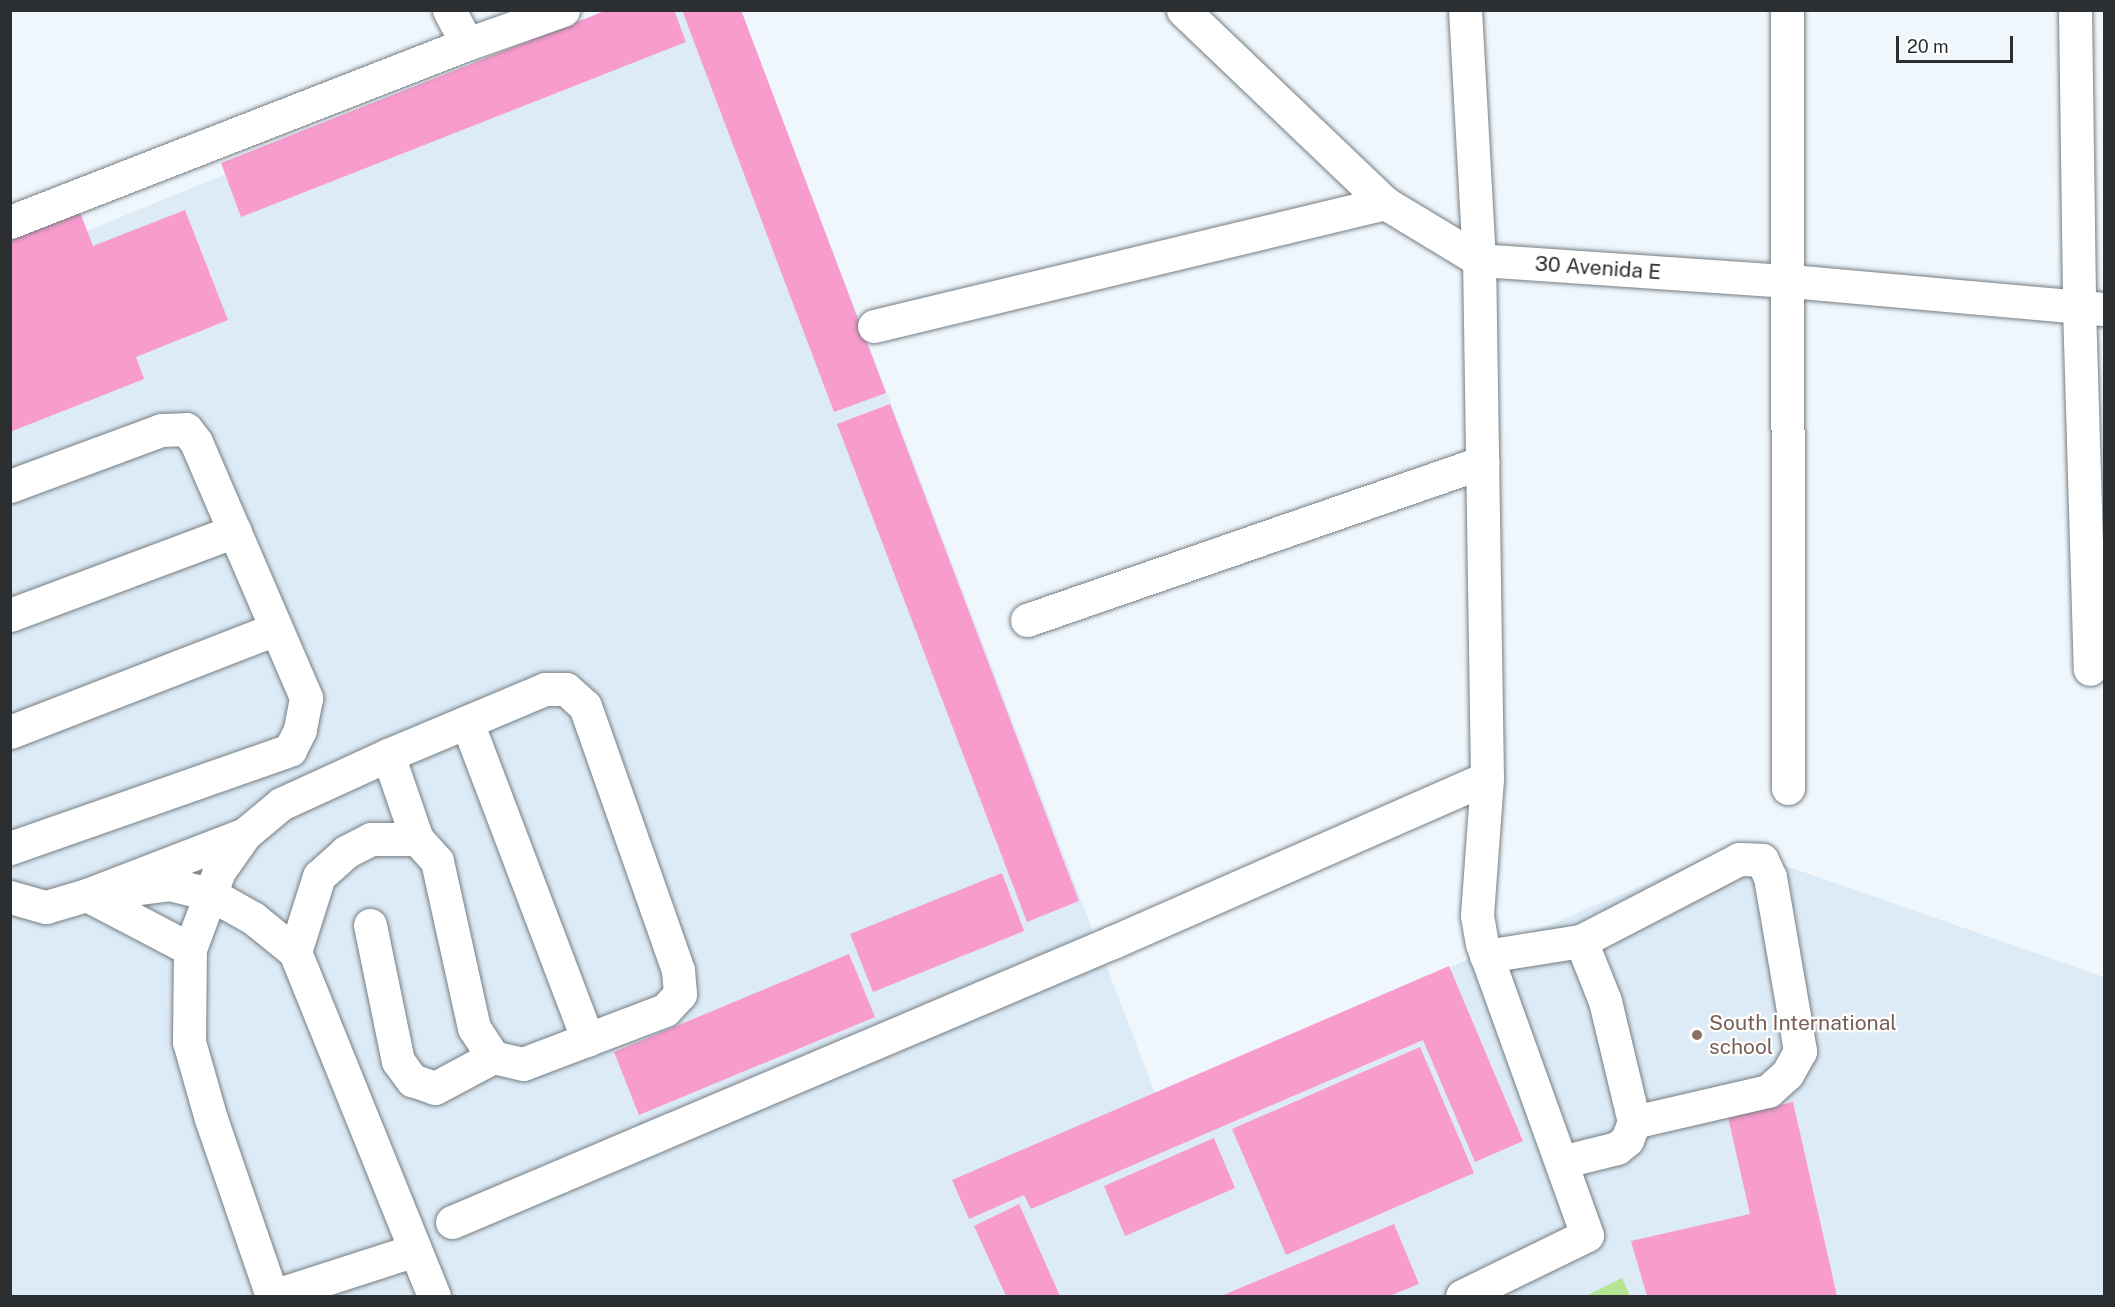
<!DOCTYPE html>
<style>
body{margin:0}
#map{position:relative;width:2115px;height:1307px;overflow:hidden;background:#eff7fd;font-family:"Public Sans",sans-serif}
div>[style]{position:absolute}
.built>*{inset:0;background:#dcebf6}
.green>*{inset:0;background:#b3e593}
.building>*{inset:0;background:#f89bcd}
.roads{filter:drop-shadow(0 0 2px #767d82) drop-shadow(0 0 2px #767d82)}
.minor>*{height:33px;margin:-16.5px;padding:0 16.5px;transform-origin:16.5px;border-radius:16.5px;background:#fff}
.dots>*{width:16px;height:16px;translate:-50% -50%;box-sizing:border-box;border:3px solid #fff;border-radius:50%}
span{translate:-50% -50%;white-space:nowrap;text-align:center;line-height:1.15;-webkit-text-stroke:4.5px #fff;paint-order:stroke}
.street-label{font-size:21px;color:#2c2f32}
.education-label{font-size:21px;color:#785e54}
.left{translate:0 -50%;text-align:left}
.frame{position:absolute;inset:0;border:12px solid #2c2f32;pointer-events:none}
.scale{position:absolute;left:1896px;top:36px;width:117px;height:27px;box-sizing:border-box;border:3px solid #2c2f32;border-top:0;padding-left:8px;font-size:18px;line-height:21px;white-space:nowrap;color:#2c2f32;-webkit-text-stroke:4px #fff;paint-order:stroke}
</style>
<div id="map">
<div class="built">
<div style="clip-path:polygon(624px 11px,741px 11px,1155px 1093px,1732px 847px,2104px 977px,2104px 1296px,11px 1296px,11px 262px)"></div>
</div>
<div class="green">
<div style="clip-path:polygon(1622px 1278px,1630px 1296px,1586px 1296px)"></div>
</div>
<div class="building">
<div style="clip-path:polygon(607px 10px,674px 10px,686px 42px,241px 217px,221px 163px)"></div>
<div style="clip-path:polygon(682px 10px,741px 10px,886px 393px,834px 412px)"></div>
<div style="clip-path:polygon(185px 210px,228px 320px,136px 357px,144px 379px,10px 432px,10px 240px,80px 212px,93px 246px)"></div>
<div style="clip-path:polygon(890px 404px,1079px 901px,1027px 922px,837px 424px)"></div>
<div style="clip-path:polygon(1002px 873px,1024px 931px,873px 992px,850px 934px)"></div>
<div style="clip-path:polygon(849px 954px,875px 1017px,639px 1115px,614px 1052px)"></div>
<div style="clip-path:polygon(1449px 966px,1523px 1141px,1475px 1162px,1423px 1040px,1031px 1209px,1024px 1195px,969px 1219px,952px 1180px)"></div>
<div style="clip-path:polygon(1420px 1047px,1474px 1173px,1286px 1255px,1232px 1129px)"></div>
<div style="clip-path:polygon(1793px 1102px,1837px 1296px,1647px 1296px,1631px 1241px,1750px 1214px,1728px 1117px)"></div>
<div style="clip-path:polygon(1214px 1138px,1235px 1188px,1125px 1236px,1104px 1186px)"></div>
<div style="clip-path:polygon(1019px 1204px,1060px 1296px,1006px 1296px,974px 1226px)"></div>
<div style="clip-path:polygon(1394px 1224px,1419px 1284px,1389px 1296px,1221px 1296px)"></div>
</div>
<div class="roads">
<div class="minor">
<div style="left:449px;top:10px;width:38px;rotate:62deg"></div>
<div style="left:1183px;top:10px;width:279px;rotate:43.7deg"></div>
<div style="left:1385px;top:203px;width:110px;rotate:31.2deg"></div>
<div style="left:1479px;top:260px;width:312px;rotate:3.9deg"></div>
<div style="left:1790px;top:281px;width:315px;rotate:5.1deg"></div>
<div style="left:1787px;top:10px;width:778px;rotate:89.93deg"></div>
<div style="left:2075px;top:10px;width:297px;rotate:89.2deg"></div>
<div style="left:2079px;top:307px;width:362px;rotate:88.3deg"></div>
<div style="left:10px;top:222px;width:490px;rotate:-21.3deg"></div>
<div style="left:467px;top:44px;width:102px;rotate:-19.5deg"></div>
<div style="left:874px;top:326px;width:526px;rotate:-13.53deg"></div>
<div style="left:10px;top:486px;width:161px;rotate:-20.3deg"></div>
<div style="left:161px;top:430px;width:25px;rotate:-2deg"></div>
<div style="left:186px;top:429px;width:16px;rotate:52deg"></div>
<div style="left:196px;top:442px;width:279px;rotate:66.7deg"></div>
<div style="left:306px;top:698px;width:33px;rotate:101deg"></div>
<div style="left:300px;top:730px;width:22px;rotate:117deg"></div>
<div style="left:290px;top:750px;width:297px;rotate:160.7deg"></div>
<div style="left:10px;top:615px;width:240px;rotate:-20.5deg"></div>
<div style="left:1027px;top:620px;width:482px;rotate:-19.1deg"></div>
<div style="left:467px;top:722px;width:340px;rotate:69.2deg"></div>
<div style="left:10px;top:732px;width:285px;rotate:-21.2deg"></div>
<div style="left:417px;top:839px;width:46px;rotate:180deg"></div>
<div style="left:371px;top:839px;width:28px;rotate:153deg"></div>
<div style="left:346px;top:852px;width:36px;rotate:138deg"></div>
<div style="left:319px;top:876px;width:80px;rotate:107.5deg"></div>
<div style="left:295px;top:952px;width:371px;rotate:68deg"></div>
<div style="left:10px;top:897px;width:37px;rotate:16deg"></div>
<div style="left:46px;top:907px;width:43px;rotate:-16.3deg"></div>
<div style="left:87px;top:895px;width:83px;rotate:-7.6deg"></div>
<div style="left:169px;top:884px;width:42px;rotate:13.7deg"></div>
<div style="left:210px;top:894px;width:49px;rotate:29.2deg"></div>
<div style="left:253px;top:918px;width:54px;rotate:39deg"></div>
<div style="left:370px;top:925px;width:139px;rotate:78.4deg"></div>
<div style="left:398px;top:1061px;width:24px;rotate:54deg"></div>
<div style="left:412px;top:1080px;width:24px;rotate:19deg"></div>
<div style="left:435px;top:1088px;width:66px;rotate:-28.1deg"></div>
<div style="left:190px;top:949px;width:116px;rotate:-152.3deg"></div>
<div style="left:87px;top:895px;width:169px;rotate:-21.1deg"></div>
<div style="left:1486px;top:956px;width:96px;rotate:-9deg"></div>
<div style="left:1561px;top:1162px;width:58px;rotate:-14deg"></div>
<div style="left:1617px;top:1148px;width:13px;rotate:-39deg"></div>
<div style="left:1627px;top:1140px;width:19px;rotate:-69deg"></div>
<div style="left:1634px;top:1122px;width:124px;rotate:-103.5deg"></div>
<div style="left:1605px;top:1001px;width:65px;rotate:-111.8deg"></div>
<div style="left:1581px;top:941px;width:178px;rotate:-27.4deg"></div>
<div style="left:1739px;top:859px;width:23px;rotate:2deg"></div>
<div style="left:1762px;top:860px;width:19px;rotate:65deg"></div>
<div style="left:1770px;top:877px;width:177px;rotate:80.2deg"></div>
<div style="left:1800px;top:1051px;width:26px;rotate:119deg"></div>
<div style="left:1787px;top:1074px;width:25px;rotate:138deg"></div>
<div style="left:1768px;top:1091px;width:138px;rotate:167deg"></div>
<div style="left:452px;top:1222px;width:718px;rotate:-22.96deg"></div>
<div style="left:1113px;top:942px;width:408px;rotate:-23.7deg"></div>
<div style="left:272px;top:1296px;width:187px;rotate:-109deg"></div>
<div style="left:211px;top:1119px;width:80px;rotate:-105.9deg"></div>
<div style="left:189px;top:1042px;width:93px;rotate:-89.4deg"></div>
<div style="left:190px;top:949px;width:83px;rotate:-69.6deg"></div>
<div style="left:219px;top:871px;width:45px;rotate:-54.9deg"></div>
<div style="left:245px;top:834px;width:47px;rotate:-39.8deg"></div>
<div style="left:281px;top:804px;width:118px;rotate:-24.6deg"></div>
<div style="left:388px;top:755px;width:170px;rotate:-22.8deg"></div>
<div style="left:545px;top:689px;width:21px"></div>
<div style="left:566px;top:689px;width:25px;rotate:42deg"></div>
<div style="left:585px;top:706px;width:280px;rotate:70.6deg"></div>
<div style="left:678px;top:970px;width:24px;rotate:85deg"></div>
<div style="left:680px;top:994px;width:22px;rotate:133deg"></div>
<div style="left:665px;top:1010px;width:152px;rotate:159.2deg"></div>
<div style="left:523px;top:1064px;width:31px;rotate:-167deg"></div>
<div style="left:493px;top:1057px;width:35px;rotate:-123deg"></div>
<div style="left:474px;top:1028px;width:171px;rotate:-102.5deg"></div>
<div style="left:437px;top:861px;width:30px;rotate:-132deg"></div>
<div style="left:417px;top:839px;width:89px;rotate:-109deg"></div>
<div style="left:273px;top:1296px;width:149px;rotate:-17.9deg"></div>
<div style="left:1462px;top:1296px;width:139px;rotate:-26deg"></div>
<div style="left:1587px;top:1235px;width:309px;rotate:-109.8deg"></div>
<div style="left:1482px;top:944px;width:29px;rotate:-100deg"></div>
<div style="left:1477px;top:915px;width:137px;rotate:-85.8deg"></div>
<div style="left:1487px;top:778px;width:518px;rotate:-90.88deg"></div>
<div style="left:1479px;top:260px;width:250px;rotate:-93.2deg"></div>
</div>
</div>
<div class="dots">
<div style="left:1697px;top:1035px;background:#8d6e63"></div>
</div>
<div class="street-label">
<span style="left:1598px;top:268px;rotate:4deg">30 Avenida E</span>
</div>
<div class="education-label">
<span class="left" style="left:1709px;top:1035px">South International<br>school</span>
</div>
<div class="frame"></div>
<div class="scale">20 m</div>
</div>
